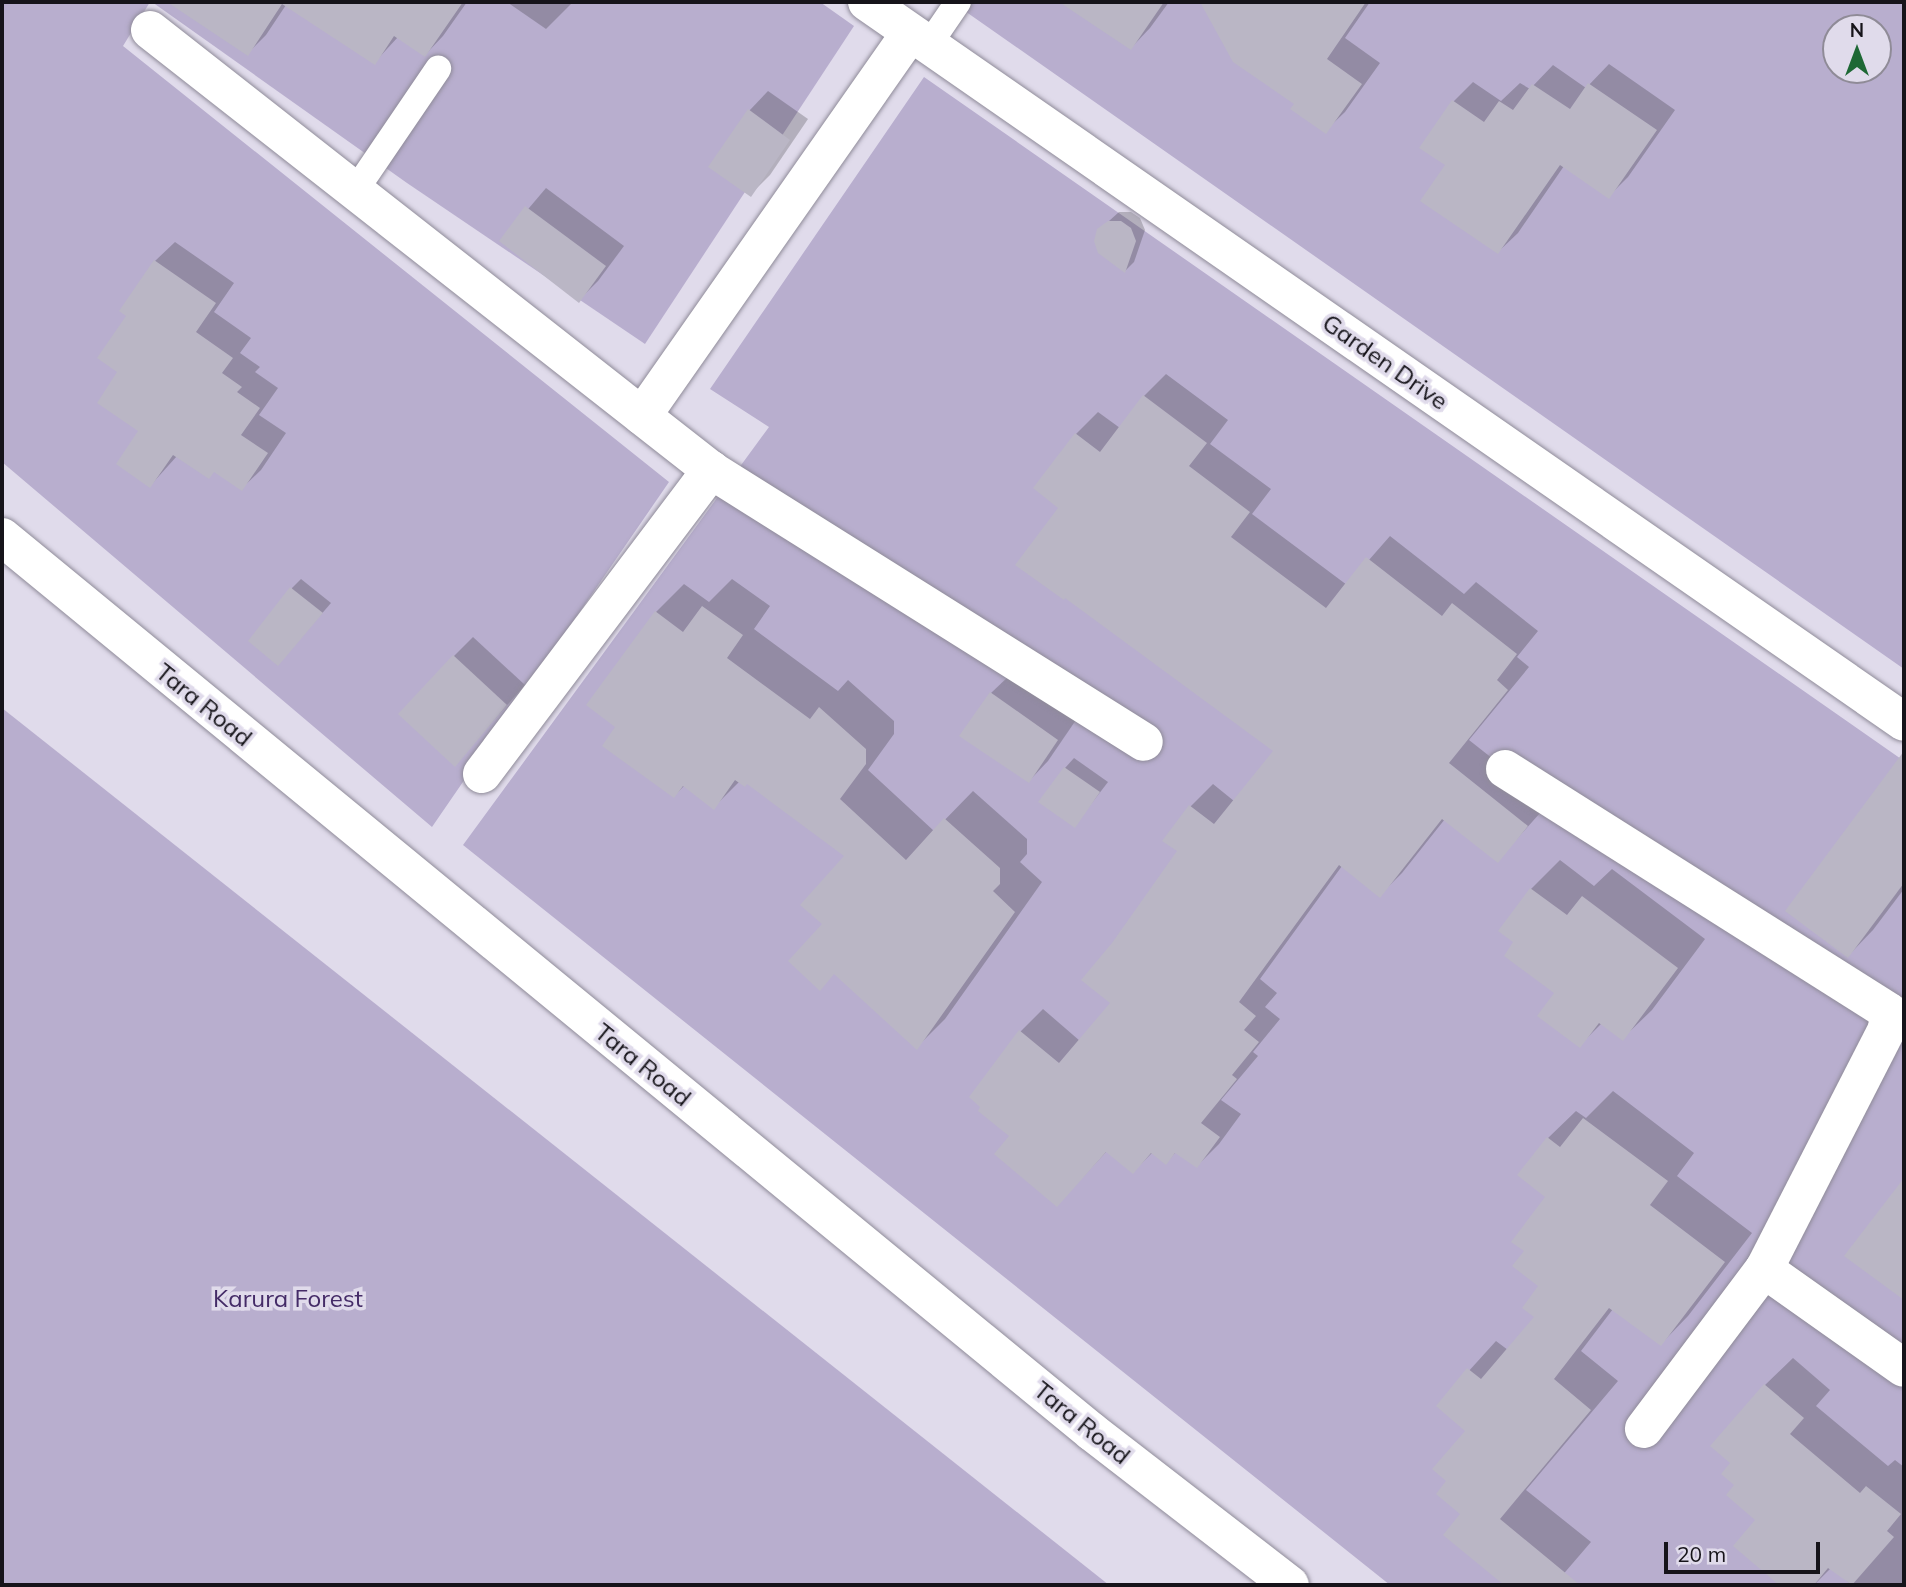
<!DOCTYPE html>
<style>
body{margin:0}
#map{position:relative;width:1906px;height:1587px;overflow:hidden;background:#e0dbeb;font-family:Mulish,sans-serif}
div>[style]{position:absolute}
.green>*{inset:0;background:#b8aece}
.shadow>*{inset:0;background:#0003}
.building>*{inset:0;background:#bab6c5}
.roads{filter:drop-shadow(0 0 2px #8f8b99) drop-shadow(0 0 2px #8f8b99)}
.service>*{height:26px;margin:-13px;padding:0 13px;transform-origin:13px;border-radius:13px;background:#fff}
.minor>*{height:38px;margin:-19px;padding:0 19px;transform-origin:19px;border-radius:19px;background:#fff}
span{translate:-50% -50%;white-space:nowrap;text-align:center;line-height:1.15;-webkit-text-stroke:7px #e0dbeb;paint-order:stroke}
.street-label{font-size:24px;color:#16141a}
.park-label{font-size:24px;color:#442b67}
.frame{position:absolute;inset:0;border:4px solid #16141a;pointer-events:none}
.north{position:absolute;left:1822px;top:14px;width:70px;height:70px;box-sizing:border-box;background:#e0dbeb;border:2px solid #8f8b97;border-radius:50%;rotate:0deg;font-size:19px;font-weight:700;line-height:28px;text-align:center;color:#16141a}
.north::after{content:'';display:block;margin:auto;width:24px;height:32px;background:#1e6835;clip-path:polygon(50% 0,100% 100%,50% 72%,0 100%)}
.scale{position:absolute;left:1664px;top:1542px;width:156px;height:32px;box-sizing:border-box;border:4px solid #16141a;border-top:0;padding-left:9px;font-size:21px;line-height:24px;white-space:nowrap;color:#16141a;-webkit-text-stroke:5px #e0dbeb;paint-order:stroke}
</style>
<div id="map">
<div class="green">
<div style="clip-path:polygon(2px 2px,150px 2px,123px 46px,669px 482px,432px 827px,2px 462px)"></div>
<div style="clip-path:polygon(152px 2px,820px 2px,854px 26px,645px 344px,407px 183px)"></div>
<div style="clip-path:polygon(evenodd,952px 2px,1904px 2px,1904px 669px,952px 2px,1836px 28px,1878px 28px,1878px 70px,1836px 70px,1836px 28px)"></div>
<div style="clip-path:polygon(924px 77px,1904px 761px,1904px 1585px,1390px 1585px,463px 845px,769px 427px,710px 389px)"></div>
<div style="clip-path:polygon(2px 708px,1109px 1585px,2px 1585px)"></div>
</div>
<div class="shadow">
<div style="clip-path:polygon(213px 2px,467px 2px,443px 36px,425px 55px,398px 37px,375px 62px,286px 5px,266px 35px,247px 54px,200px 22px)"></div>
<div style="clip-path:polygon(507px 2px,573px 2px,546px 29px)"></div>
<div style="clip-path:polygon(1070px 2px,1169px 2px,1150px 28px,1131px 48px,1068px 5px)"></div>
<div style="clip-path:polygon(1202px 2px,1370px 2px,1345px 38px,1380px 63px,1345px 112px,1325px 131px,1296px 103px,1234px 61px)"></div>
<div style="clip-path:polygon(1609px 64px,1675px 110px,1628px 177px,1608px 197px,1564px 166px,1518px 233px,1498px 252px,1447px 165px,1421px 148px,1454px 101px,1473px 82px,1501px 101px,1520px 83px,1530px 89px,1553px 65px,1586px 88px)"></div>
<div style="clip-path:polygon(768px 91px,808px 119px,770px 175px,751px 194px,749px 111px)"></div>
<div style="clip-path:polygon(546px 188px,624px 246px,598px 281px,579px 300px,501px 241px)"></div>
<div style="clip-path:polygon(1119px 212px,1131px 212px,1140px 218px,1145px 230px,1134px 262px,1125px 271px,1099px 230px)"></div>
<div style="clip-path:polygon(175px 242px,234px 283px,214px 312px,251px 338px,240px 353px,260px 367px,255px 372px,278px 388px,259px 415px,286px 433px,261px 470px,241px 489px,215px 471px,177px 456px,150px 486px,141px 431px,120px 371px,129px 316px,155px 261px)"></div>
<div style="clip-path:polygon(1166px 374px,1228px 420px,1210px 444px,1271px 489px,1252px 514px,1347px 585px,1390px 536px,1464px 594px,1476px 582px,1538px 631px,1517px 657px,1529px 667px,1469px 740px,1549px 803px,1497px 861px,1445px 819px,1402px 873px,1380px 895px,1342px 866px,1260px 979px,1277px 993px,1265px 1007px,1280px 1019px,1253px 1052px,1258px 1056px,1221px 1100px,1241px 1114px,1219px 1144px,1197px 1166px,1176px 1152px,1166px 1163px,1153px 1152px,1133px 1172px,1107px 1151px,1057px 1205px,1011px 1136px,971px 1097px,1021px 1031px,1043px 1009px,1080px 1041px,1112px 1003px,1113px 944px,1180px 851px,1165px 840px,1191px 806px,1213px 784px,1234px 801px,1275px 751px,1061px 508px,1076px 434px,1098px 412px,1120px 428px,1144px 396px)"></div>
<div style="clip-path:polygon(301px 579px,331px 603px,287px 654px,292px 588px)"></div>
<div style="clip-path:polygon(732px 579px,770px 606px,754px 629px,838px 691px,848px 680px,894px 721px,894px 734px,868px 770px,934px 831px,973px 791px,1027px 839px,1027px 854px,1020px 862px,1042px 882px,945px 1019px,917px 1047px,847px 855px,747px 783px,740px 781px,714px 807px,684px 786px,674px 796px,617px 727px,656px 612px,684px 584px,709px 602px)"></div>
<div style="clip-path:polygon(473px 637px,525px 685px,455px 764px,454px 656px)"></div>
<div style="clip-path:polygon(1011px 674px,1076px 720px,1048px 761px,1029px 781px,991px 693px)"></div>
<div style="clip-path:polygon(1074px 758px,1108px 782px,1075px 825px,1065px 768px)"></div>
<div style="clip-path:polygon(1904px 758px,1904px 889px,1873px 930px,1848px 956px,1893px 769px)"></div>
<div style="clip-path:polygon(1560px 860px,1594px 886px,1612px 869px,1705px 939px,1652px 1010px,1623px 1038px,1602px 1023px,1580px 1045px,1557px 993px,1516px 942px,1500px 931px,1531px 889px)"></div>
<div style="clip-path:polygon(1613px 1091px,1694px 1153px,1677px 1176px,1752px 1233px,1688px 1316px,1661px 1344px,1613px 1309px,1581px 1351px,1618px 1381px,1526px 1490px,1591px 1542px,1554px 1585px,1519px 1585px,1504px 1573px,1463px 1514px,1449px 1481px,1468px 1430px,1438px 1405px,1496px 1341px,1508px 1350px,1537px 1317px,1541px 1285px,1526px 1251px,1548px 1196px,1548px 1138px,1576px 1111px,1586px 1118px)"></div>
<div style="clip-path:polygon(1904px 1184px,1904px 1298px,1847px 1256px)"></div>
<div style="clip-path:polygon(1793px 1358px,1830px 1390px,1816px 1406px,1888px 1466px,1895px 1460px,1904px 1467px,1904px 1585px,1852px 1585px,1831px 1568px,1814px 1585px,1782px 1585px,1735px 1546px,1758px 1520px,1737px 1485px,1733px 1463px,1765px 1385px)"></div>
</div>
<div class="building">
<div style="clip-path:polygon(167px 2px,463px 2px,425px 57px,394px 36px,375px 65px,282px 4px,248px 56px)"></div>
<div style="clip-path:polygon(1059px 2px,1164px 2px,1131px 50px)"></div>
<div style="clip-path:polygon(1200px 2px,1366px 2px,1327px 59px,1362px 84px,1326px 134px,1290px 109px,1294px 104px,1233px 62px)"></div>
<div style="clip-path:polygon(1588px 83px,1657px 130px,1609px 199px,1560px 165px,1498px 254px,1420px 201px,1445px 165px,1419px 148px,1452px 100px,1484px 122px,1499px 101px,1513px 110px,1532px 84px,1570px 109px)"></div>
<div style="clip-path:polygon(748px 109px,790px 140px,751px 197px,708px 167px)"></div>
<div style="clip-path:polygon(525px 206px,606px 266px,579px 303px,499px 241px)"></div>
<div style="clip-path:polygon(1108px 221px,1121px 221px,1131px 228px,1136px 241px,1125px 273px,1098px 253px,1094px 241px,1097px 229px)"></div>
<div style="clip-path:polygon(154px 260px,216px 303px,196px 332px,233px 358px,222px 373px,242px 387px,237px 392px,260px 408px,241px 435px,268px 453px,242px 491px,214px 472px,209px 479px,173px 455px,150px 488px,116px 464px,138px 431px,97px 403px,117px 372px,97px 358px,126px 316px,119px 311px)"></div>
<div style="clip-path:polygon(1143px 395px,1207px 443px,1189px 466px,1250px 512px,1231px 537px,1326px 608px,1366px 557px,1442px 616px,1452px 603px,1517px 654px,1497px 680px,1508px 690px,1449px 763px,1528px 826px,1498px 863px,1442px 819px,1380px 898px,1339px 865px,1239px 1002px,1256px 1016px,1244px 1030px,1259px 1042px,1232px 1075px,1237px 1079px,1201px 1123px,1220px 1137px,1197px 1168px,1175px 1153px,1166px 1165px,1151px 1153px,1133px 1174px,1106px 1152px,1057px 1207px,994px 1154px,1009px 1136px,978px 1111px,980px 1107px,969px 1097px,1019px 1030px,1059px 1063px,1110px 1003px,1081px 980px,1112px 943px,1177px 851px,1162px 841px,1189px 805px,1214px 824px,1273px 751px,1065px 598px,1064px 600px,1015px 565px,1058px 508px,1033px 488px,1075px 433px,1100px 452px)"></div>
<div style="clip-path:polygon(290px 587px,323px 613px,278px 666px,248px 641px)"></div>
<div style="clip-path:polygon(702px 606px,743px 635px,727px 658px,810px 719px,819px 707px,866px 749px,866px 764px,840px 799px,906px 860px,944px 818px,1000px 868px,1000px 884px,993px 891px,1015px 912px,917px 1050px,834px 974px,820px 991px,788px 961px,822px 924px,800px 905px,844px 856px,747px 784px,745px 787px,735px 780px,714px 810px,683px 786px,674px 798px,602px 746px,615px 727px,586px 705px,655px 611px,683px 632px)"></div>
<div style="clip-path:polygon(453px 655px,507px 705px,455px 767px,398px 714px)"></div>
<div style="clip-path:polygon(990px 692px,1058px 740px,1029px 783px,959px 736px)"></div>
<div style="clip-path:polygon(1904px 751px,1904px 883px,1848px 958px,1785px 911px)"></div>
<div style="clip-path:polygon(1064px 767px,1100px 792px,1075px 828px,1038px 802px)"></div>
<div style="clip-path:polygon(1530px 888px,1567px 915px,1582px 896px,1678px 968px,1623px 1041px,1599px 1023px,1580px 1048px,1537px 1016px,1554px 993px,1504px 956px,1513px 942px,1498px 931px)"></div>
<div style="clip-path:polygon(1583px 1118px,1668px 1181px,1650px 1205px,1725px 1262px,1661px 1346px,1609px 1308px,1554px 1379px,1591px 1410px,1500px 1519px,1580px 1585px,1504px 1585px,1443px 1535px,1460px 1514px,1436px 1494px,1446px 1481px,1432px 1469px,1465px 1431px,1436px 1406px,1467px 1368px,1481px 1379px,1534px 1317px,1522px 1308px,1538px 1286px,1512px 1266px,1524px 1251px,1511px 1242px,1545px 1197px,1517px 1175px,1547px 1137px,1560px 1147px)"></div>
<div style="clip-path:polygon(1904px 1178px,1904px 1300px,1844px 1256px)"></div>
<div style="clip-path:polygon(1764px 1384px,1804px 1418px,1790px 1434px,1860px 1493px,1866px 1486px,1901px 1514px,1887px 1531px,1894px 1537px,1852px 1585px,1828px 1568px,1814px 1585px,1779px 1585px,1733px 1546px,1755px 1520px,1726px 1495px,1734px 1485px,1721px 1474px,1730px 1463px,1710px 1446px)"></div>
</div>
<div class="roads">
<div class="service">
<div style="left:928px;top:46px;width:53px;rotate:-55.7deg"></div>
<div style="left:355px;top:191px;width:148px;rotate:-55.8deg"></div>
</div>
<div class="minor">
<div style="left:867px;top:2px;width:1262px;rotate:34.77deg"></div>
<div style="left:150px;top:30px;width:713px;rotate:38.11deg"></div>
<div style="left:711px;top:470px;width:511px;rotate:32.14deg"></div>
<div style="left:642px;top:416px;width:467px;rotate:-55deg"></div>
<div style="left:2px;top:537px;width:1410px;rotate:39.39deg"></div>
<div style="left:1092px;top:1432px;width:250px;rotate:37.7deg"></div>
<div style="left:1505px;top:769px;width:454px;rotate:32.3deg"></div>
<div style="left:1889px;top:1012px;width:17px;rotate:97deg"></div>
<div style="left:1887px;top:1029px;width:270px;rotate:117.1deg"></div>
<div style="left:1764px;top:1269px;width:200px;rotate:126.9deg"></div>
<div style="left:482px;top:774px;width:381px;rotate:-53deg"></div>
<div style="left:1764px;top:1269px;width:171px;rotate:35.3deg"></div>
</div>
</div>
<div class="street-label">
<span style="left:1385px;top:362px;rotate:35deg">Garden Drive</span>
<span style="left:204px;top:705px;rotate:39deg">Tara Road</span>
<span style="left:643px;top:1065px;rotate:39deg">Tara Road</span>
<span style="left:1082px;top:1423px;rotate:39deg">Tara Road</span>
</div>
<div class="park-label">
<span style="left:288px;top:1299px">Karura Forest</span>
</div>
<div class="frame"></div>
<div class="north">N</div>
<div class="scale">20 m</div>
</div>
